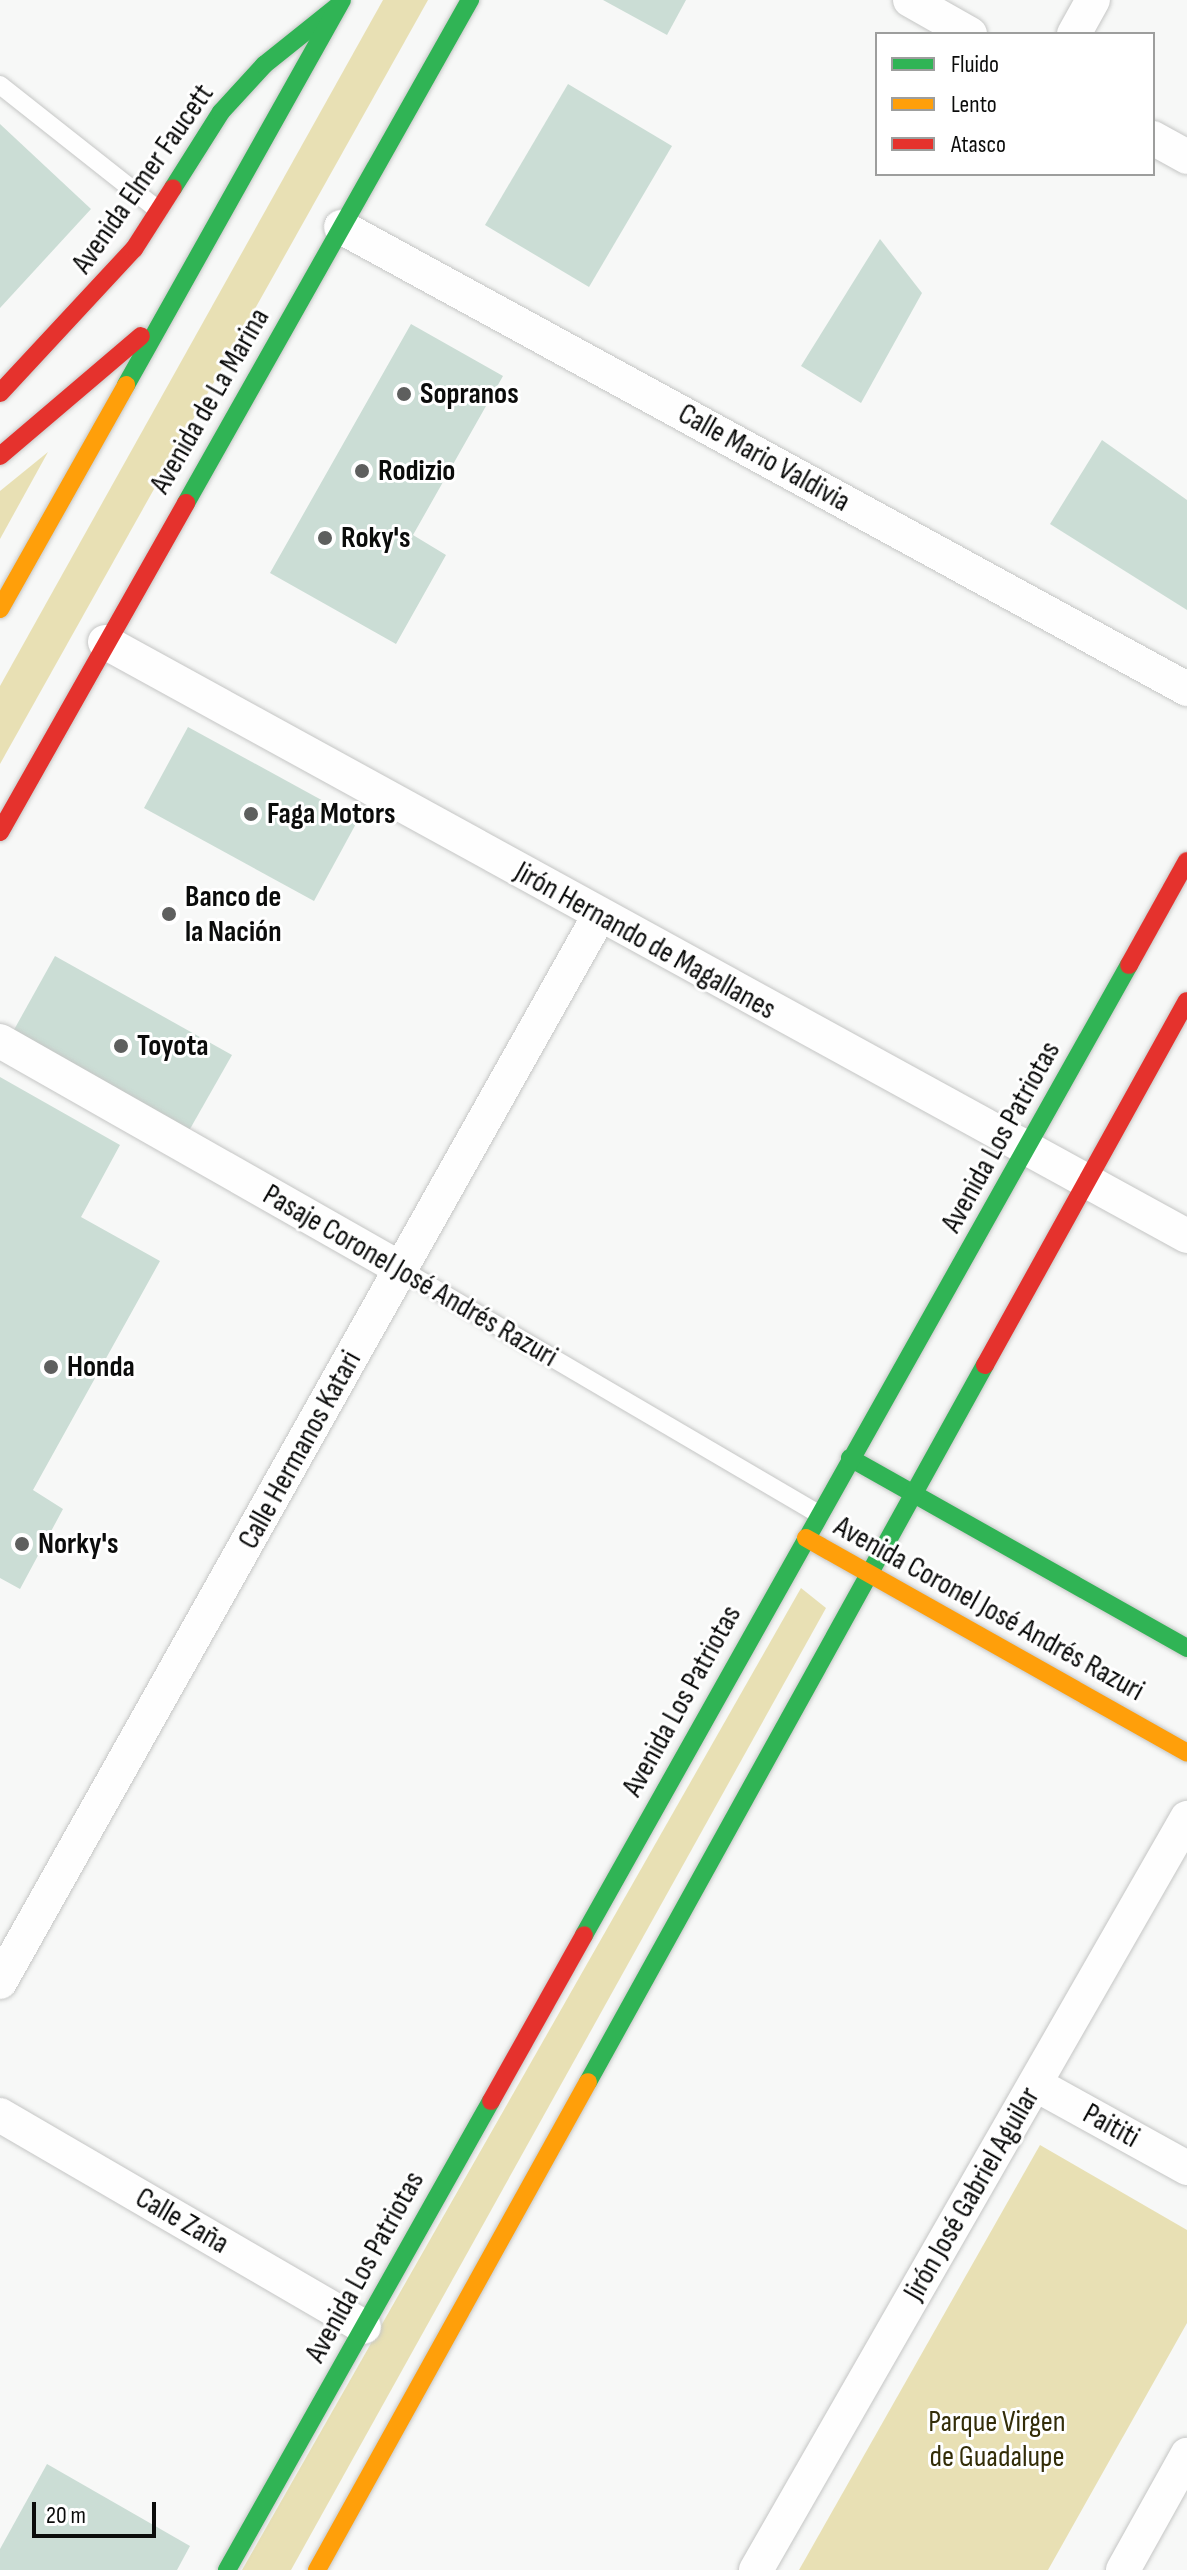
<!DOCTYPE html>
<meta charset="utf-8">
<style>
body{margin:0}
#map{position:relative;width:1187px;height:2570px;overflow:hidden;background:#f7f8f7;font-family:"Sofia Sans Condensed",sans-serif}
div>[style]{position:absolute}
.green>*{inset:0;background:#e8e0b4}
.building>*{inset:0;background:#cbddd5}
.roads{filter:drop-shadow(0 0 2px #c5c6c5) drop-shadow(0 0 2px #c5c6c5)}
.lane>*{height:18px;margin:-9px;padding:0 9px;transform-origin:9px;border-radius:9px;background:#fefefe}
.street>*{height:34px;margin:-17px;padding:0 17px;transform-origin:17px;border-radius:17px;background:#fefefe}
.fast>*{height:18px;margin:-9px;padding:0 9px;transform-origin:9px;border-radius:9px;background:#30b455}
.slow>*{height:18px;margin:-9px;padding:0 9px;transform-origin:9px;border-radius:9px;background:#ff9f0a}
.jam>*{height:18px;margin:-9px;padding:0 9px;transform-origin:9px;border-radius:9px;background:#e5322d}
.dots>*{width:22px;height:22px;translate:-50% -50%;box-sizing:border-box;border:4px solid #fff;border-radius:50%}
span{translate:-50% -50%;white-space:nowrap;text-align:center;line-height:1.15;-webkit-text-stroke:6px #fff;paint-order:stroke}
.street-label{font-size:30px;color:#0b0c0b}
.poi-label{font-size:30px;color:#0b0c0b;font-weight:700}
.left{translate:0 -50%;text-align:left}
.park-label{font-size:30px;color:#332d08}
.legend{position:absolute;left:875px;top:32px;width:280px;height:144px;box-sizing:border-box;background:#fff;border:2px solid #9d9e9d;margin:0;padding:10px 14px;list-style:none;font-size:24px;color:#0b0c0b}
.legend li{display:flex;align-items:center;gap:16px;height:40px}
.legend b{width:40px;border:2px solid #9d9e9d}
.scale{position:absolute;left:32px;top:2502px;width:124px;height:36px;box-sizing:border-box;border:4px solid #0b0c0b;border-top:0;padding-left:10px;font-size:24px;line-height:28px;white-space:nowrap;color:#0b0c0b;-webkit-text-stroke:6px #fff;paint-order:stroke}
</style>
<div id="map">
<div class="green">
<div style="clip-path:polygon(383px 0,428px 0,0 764px,0 686px)"></div>
<div style="clip-path:polygon(48px 452px,0 539px,0 491px)"></div>
<div style="clip-path:polygon(801px 1588px,826px 1608px,291px 2570px,242px 2570px)"></div>
<div style="clip-path:polygon(1040px 2145px,1187px 2230px,1187px 2323px,1048px 2570px,799px 2570px)"></div>
</div>
<div class="building">
<div style="clip-path:polygon(603px 0,686px 0,667px 35px)"></div>
<div style="clip-path:polygon(568px 84px,672px 146px,589px 287px,485px 225px)"></div>
<div style="clip-path:polygon(0 124px,91px 209px,0 308px)"></div>
<div style="clip-path:polygon(880px 239px,922px 293px,861px 403px,801px 366px)"></div>
<div style="clip-path:polygon(411px 324px,503px 376px,413px 535px,446px 555px,396px 644px,270px 573px)"></div>
<div style="clip-path:polygon(1102px 440px,1187px 500px,1187px 610px,1050px 524px)"></div>
<div style="clip-path:polygon(188px 727px,358px 820px,314px 901px,144px 808px)"></div>
<div style="clip-path:polygon(55px 956px,232px 1055px,186px 1136px,10px 1037px)"></div>
<div style="clip-path:polygon(0 1077px,120px 1145px,81px 1217px,160px 1261px,33px 1490px,63px 1509px,20px 1589px,0 1578px)"></div>
<div style="clip-path:polygon(47px 2464px,190px 2546px,177px 2570px,0 2570px,0 2549px)"></div>
</div>
<div class="roads">
<div class="lane">
<div style="left:0;top:85px;width:201px;rotate:38.3deg"></div>
<div style="left:401px;top:1269px;width:485px;rotate:30.4deg"></div>
</div>
<div class="street">
<div style="left:910px;top:0;width:69px;rotate:29.5deg"></div>
<div style="left:1074px;top:34px;width:39px;rotate:-61deg"></div>
<div style="left:1153px;top:138px;width:39px;rotate:29deg"></div>
<div style="left:341px;top:227px;width:964px;rotate:28.64deg"></div>
<div style="left:105px;top:642px;width:1234px;rotate:28.77deg"></div>
<div style="left:0;top:1041px;width:461px;rotate:29.6deg"></div>
<div style="left:0;top:1982px;width:1223px;rotate:-60.67deg"></div>
<div style="left:1035px;top:2084px;width:174px;rotate:28.9deg"></div>
<div style="left:0;top:2115px;width:421px;rotate:30.2deg"></div>
<div style="left:756px;top:2570px;width:867px;rotate:-60.18deg"></div>
<div style="left:1123px;top:2570px;width:132px;rotate:-60.9deg"></div>
</div>
<div class="fast">
<div style="left:173px;top:188px;width:90px;rotate:-57.7deg"></div>
<div style="left:221px;top:112px;width:64px;rotate:-47.5deg"></div>
<div style="left:264px;top:65px;width:96px;rotate:-38.7deg"></div>
<div style="left:126px;top:385px;width:441px;rotate:-60.7deg"></div>
<div style="left:186px;top:503px;width:578px;rotate:-60.55deg"></div>
<div style="left:850px;top:1458px;width:387px;rotate:29.4deg"></div>
<div style="left:584px;top:1935px;width:1113px;rotate:-60.67deg"></div>
<div style="left:588px;top:2082px;width:820px;rotate:-61.03deg"></div>
<div style="left:227px;top:2570px;width:538px;rotate:-60.62deg"></div>
</div>
<div class="slow">
<div style="left:0;top:609px;width:257px;rotate:-60.6deg"></div>
<div style="left:806px;top:1538px;width:437px;rotate:29.4deg"></div>
<div style="left:317px;top:2570px;width:558px;rotate:-60.96deg"></div>
</div>
<div class="jam">
<div style="left:0;top:393px;width:197px;rotate:-47.1deg"></div>
<div style="left:134px;top:249px;width:72px;rotate:-57.4deg"></div>
<div style="left:0;top:456px;width:185px;rotate:-40.4deg"></div>
<div style="left:0;top:832px;width:378px;rotate:-60.5deg"></div>
<div style="left:1129px;top:965px;width:119px;rotate:-60.9deg"></div>
<div style="left:985px;top:1365px;width:416px;rotate:-61deg"></div>
<div style="left:491px;top:2101px;width:190px;rotate:-60.7deg"></div>
</div>
</div>
<div class="dots">
<div style="left:404px;top:394px;background:#5e5f5e"></div>
<div style="left:362px;top:471px;background:#5e5f5e"></div>
<div style="left:325px;top:538px;background:#5e5f5e"></div>
<div style="left:251px;top:814px;background:#5e5f5e"></div>
<div style="left:169px;top:914px;background:#5e5f5e"></div>
<div style="left:121px;top:1046px;background:#5e5f5e"></div>
<div style="left:51px;top:1367px;background:#5e5f5e"></div>
<div style="left:22px;top:1544px;background:#5e5f5e"></div>
</div>
<div class="street-label">
<span style="left:143px;top:179px;rotate:-55deg">Avenida Elmer Faucett</span>
<span style="left:210px;top:401px;rotate:-60deg">Avenida de La Marina</span>
<span style="left:764px;top:458px;rotate:29deg">Calle Mario Valdivia</span>
<span style="left:645px;top:941px;rotate:29deg">Jirón Hernando de Magallanes</span>
<span style="left:1001px;top:1137px;rotate:-61deg">Avenida Los Patriotas</span>
<span style="left:410px;top:1276px;rotate:30deg">Pasaje Coronel José Andrés Razuri</span>
<span style="left:300px;top:1450px;rotate:-61deg">Calle Hermanos Katari</span>
<span style="left:989px;top:1609px;rotate:29deg">Avenida Coronel José Andrés Razuri</span>
<span style="left:682px;top:1701px;rotate:-61deg">Avenida Los Patriotas</span>
<span style="left:1111px;top:2126px;rotate:29deg">Paititi</span>
<span style="left:972px;top:2194px;rotate:-60deg">Jirón José Gabriel Aguilar</span>
<span style="left:182px;top:2221px;rotate:30deg">Calle Zaña</span>
<span style="left:365px;top:2267px;rotate:-61deg">Avenida Los Patriotas</span>
</div>
<div class="poi-label">
<span class="left" style="left:420px;top:394px">Sopranos</span>
<span class="left" style="left:378px;top:471px">Rodizio</span>
<span class="left" style="left:341px;top:538px">Roky's</span>
<span class="left" style="left:267px;top:814px">Faga Motors</span>
<span class="left" style="left:185px;top:914px">Banco de<br>la Nación</span>
<span class="left" style="left:137px;top:1046px">Toyota</span>
<span class="left" style="left:67px;top:1367px">Honda</span>
<span class="left" style="left:38px;top:1544px">Norky's</span>
</div>
<div class="park-label">
<span style="left:997px;top:2439px">Parque Virgen<br>de Guadalupe</span>
</div>
<ul class="legend">
<li><b style="height:10px;background:#30b455"></b>Fluido</li>
<li><b style="height:10px;background:#ff9f0a"></b>Lento</li>
<li><b style="height:10px;background:#e5322d"></b>Atasco</li>
</ul>
<div class="scale">20 m</div>
</div>
